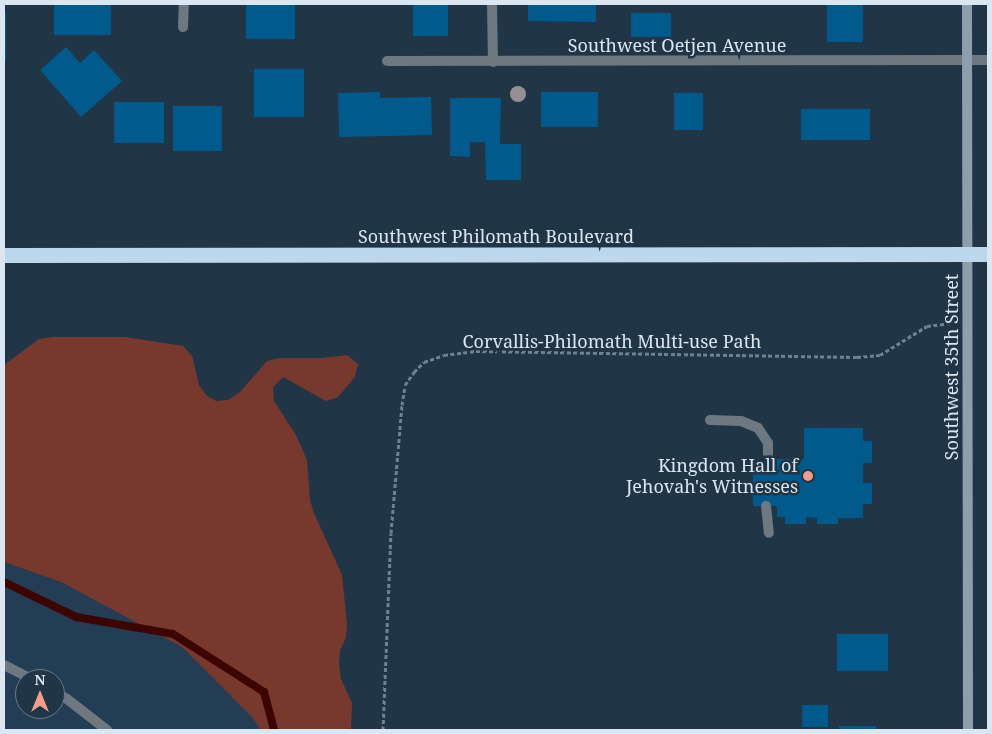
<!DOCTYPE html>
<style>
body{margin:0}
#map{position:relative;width:992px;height:734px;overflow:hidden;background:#203546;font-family:"Noto Serif",serif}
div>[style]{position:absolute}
.built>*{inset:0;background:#233e54}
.green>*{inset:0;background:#77392d}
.stream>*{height:8px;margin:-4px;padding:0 4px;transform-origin:4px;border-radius:4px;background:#3d0500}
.building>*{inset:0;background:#005a8c}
.path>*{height:3px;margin-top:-1.5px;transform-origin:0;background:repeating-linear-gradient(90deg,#708190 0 4px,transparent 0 6.5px)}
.lane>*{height:10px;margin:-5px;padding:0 5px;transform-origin:5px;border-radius:5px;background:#6d7881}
.street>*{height:10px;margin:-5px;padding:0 5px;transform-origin:5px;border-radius:5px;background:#6d7881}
.secondary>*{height:10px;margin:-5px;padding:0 5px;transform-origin:5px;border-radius:5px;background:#8e9fac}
.highway>*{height:15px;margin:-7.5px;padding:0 7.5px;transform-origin:7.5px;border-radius:7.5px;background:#bdd7ed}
.trees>*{width:16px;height:16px;margin:-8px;border-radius:50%;background:#949095}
.dots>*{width:14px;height:14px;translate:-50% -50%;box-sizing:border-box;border:2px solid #203546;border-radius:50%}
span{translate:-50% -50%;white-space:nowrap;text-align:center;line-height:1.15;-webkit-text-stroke:5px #203546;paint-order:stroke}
.street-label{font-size:18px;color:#dae7f2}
.poi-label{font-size:18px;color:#dae7f2}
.right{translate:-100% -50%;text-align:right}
.frame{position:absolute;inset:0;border:5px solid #dae7f2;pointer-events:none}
.north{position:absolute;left:15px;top:669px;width:50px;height:50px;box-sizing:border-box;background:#203546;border:1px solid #6a7c8b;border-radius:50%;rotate:0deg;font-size:14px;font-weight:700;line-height:20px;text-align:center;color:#dae7f2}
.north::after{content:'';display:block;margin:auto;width:18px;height:22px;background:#f49d8b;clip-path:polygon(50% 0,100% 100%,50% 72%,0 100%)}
</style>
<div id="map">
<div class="built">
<div style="clip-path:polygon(evenodd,4px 562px,61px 582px,182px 647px,253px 717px,261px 730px,4px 730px,4px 562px,25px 679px,55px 679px,55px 709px,25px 709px,25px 679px)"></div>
</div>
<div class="green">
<div style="clip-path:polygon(52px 337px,125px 337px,183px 346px,192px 356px,199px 385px,206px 395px,216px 401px,228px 400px,240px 392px,267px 361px,280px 358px,322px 358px,347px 355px,358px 364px,355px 377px,338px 397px,326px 401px,283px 377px,273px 387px,274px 401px,296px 435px,307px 460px,310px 500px,314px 513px,342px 575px,347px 624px,346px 637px,340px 651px,339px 664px,341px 679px,352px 703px,351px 730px,261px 730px,252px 717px,182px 647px,61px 582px,4px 562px,4px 365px,39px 339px)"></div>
</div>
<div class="stream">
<div style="left:4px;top:582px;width:80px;rotate:25.9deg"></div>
<div style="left:76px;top:617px;width:98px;rotate:9.9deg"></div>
<div style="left:173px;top:634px;width:108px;rotate:32.5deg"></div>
<div style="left:264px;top:692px;width:39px;rotate:75deg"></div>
</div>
<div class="building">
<div style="clip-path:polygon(54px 4px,111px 4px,111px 35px,54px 35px)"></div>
<div style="clip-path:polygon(246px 4px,295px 4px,295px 39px,246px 39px)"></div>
<div style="clip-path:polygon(413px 4px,448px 4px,448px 36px,413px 36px)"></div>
<div style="clip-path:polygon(528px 4px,596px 4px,596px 22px,528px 21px)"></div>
<div style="clip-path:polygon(827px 4px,863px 4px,863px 42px,827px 42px)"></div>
<div style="clip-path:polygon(4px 12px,6px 12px,6px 61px,4px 61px)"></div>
<div style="clip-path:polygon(631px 13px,671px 13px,671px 37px,631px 37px)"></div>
<div style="clip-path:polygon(66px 47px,80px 63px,94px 50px,122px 81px,81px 117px,40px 70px)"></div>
<div style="clip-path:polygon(254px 69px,304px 69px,304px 117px,254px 117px)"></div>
<div style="clip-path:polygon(380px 92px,380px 98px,431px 97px,432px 135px,339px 137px,338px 93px)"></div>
<div style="clip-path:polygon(541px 92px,598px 92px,598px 127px,541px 127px)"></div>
<div style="clip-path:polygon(674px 93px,703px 93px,703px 130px,674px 130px)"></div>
<div style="clip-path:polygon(450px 98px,501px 98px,500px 144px,521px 144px,521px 180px,486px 180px,485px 142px,470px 142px,470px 157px,450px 156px)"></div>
<div style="clip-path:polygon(114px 102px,164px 102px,164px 143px,114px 143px)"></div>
<div style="clip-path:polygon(173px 106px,222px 106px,222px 151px,173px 151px)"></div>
<div style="clip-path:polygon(801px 109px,870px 109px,870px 140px,801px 140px)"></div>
<div style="clip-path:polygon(804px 428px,863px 428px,863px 441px,872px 441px,872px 463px,863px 463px,863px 483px,872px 483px,872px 504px,863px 504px,863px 518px,838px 518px,838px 524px,817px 524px,817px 518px,806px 517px,806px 524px,785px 524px,785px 517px,777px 517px,777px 506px,753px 506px,753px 469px,777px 469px,777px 459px,804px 459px)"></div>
<div style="clip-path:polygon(837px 634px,888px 634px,888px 671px,837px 671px)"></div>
<div style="clip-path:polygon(802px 705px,828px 705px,828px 727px,802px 727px)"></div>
<div style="clip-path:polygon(839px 726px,876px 726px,876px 730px,839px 730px)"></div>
</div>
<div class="path">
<div style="left:383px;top:730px;width:197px;rotate:-87.7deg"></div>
<div style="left:391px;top:533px;width:128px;rotate:-85.1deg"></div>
<div style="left:402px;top:405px;width:20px;rotate:-81deg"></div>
<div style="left:405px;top:385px;width:16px;rotate:-55deg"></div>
<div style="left:414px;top:372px;width:14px;rotate:-45deg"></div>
<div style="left:424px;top:362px;width:21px;rotate:-19deg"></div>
<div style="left:444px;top:355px;width:32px;rotate:-7deg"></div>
<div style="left:476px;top:351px;width:381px;rotate:0.9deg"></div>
<div style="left:857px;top:357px;width:23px;rotate:-5deg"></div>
<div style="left:880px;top:355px;width:55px;rotate:-31.7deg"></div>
<div style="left:927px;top:326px;width:23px;rotate:-7deg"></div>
</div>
<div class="lane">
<div style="left:967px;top:60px;width:21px"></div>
<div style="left:710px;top:420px;width:31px;rotate:2deg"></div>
<div style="left:741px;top:421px;width:18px;rotate:22deg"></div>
<div style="left:758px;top:428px;width:18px;rotate:56deg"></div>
<div style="left:768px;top:443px;width:26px;rotate:90deg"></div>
<div style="left:766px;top:506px;width:27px;rotate:84deg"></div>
<div style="left:4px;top:665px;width:30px;rotate:27deg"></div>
<div style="left:55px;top:692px;width:14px;rotate:30deg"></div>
<div style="left:67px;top:699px;width:51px;rotate:37.8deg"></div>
</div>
<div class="street">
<div style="left:492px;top:4px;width:58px;rotate:89deg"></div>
<div style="left:183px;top:27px;width:23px;rotate:-88deg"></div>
<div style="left:387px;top:61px;width:580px;rotate:-0.1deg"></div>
</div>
<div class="secondary">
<div style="left:967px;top:4px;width:726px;rotate:89.92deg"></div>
</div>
<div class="highway">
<div style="left:4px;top:255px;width:984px;rotate:-0.06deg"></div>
</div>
<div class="trees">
<div style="left:518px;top:94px"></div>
</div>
<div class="dots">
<div style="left:808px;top:476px;background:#f49d8b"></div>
</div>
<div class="street-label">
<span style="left:677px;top:45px">Southwest Oetjen Avenue</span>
<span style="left:496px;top:236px">Southwest Philomath Boulevard</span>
<span style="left:612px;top:341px">Corvallis-Philomath Multi-use Path</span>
<span style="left:951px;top:367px;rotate:-90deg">Southwest 35th Street</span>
</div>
<div class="poi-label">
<span class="right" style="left:798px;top:476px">Kingdom Hall of<br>Jehovah's Witnesses</span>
</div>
<div class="frame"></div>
<div class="north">N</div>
</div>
